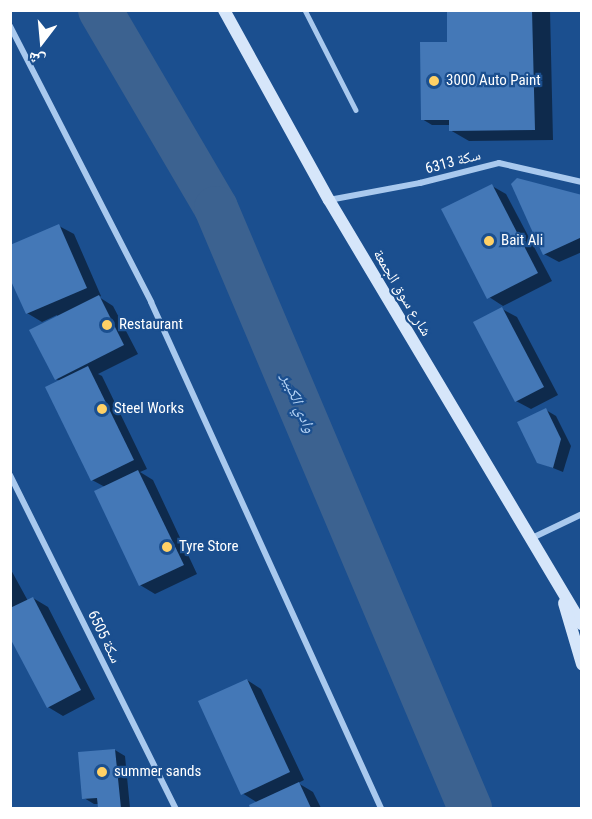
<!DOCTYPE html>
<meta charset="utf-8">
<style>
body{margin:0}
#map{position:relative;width:592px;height:819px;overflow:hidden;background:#1b4f8f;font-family:"Roboto Condensed","Noto Naskh Arabic",sans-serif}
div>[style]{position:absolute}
.shadow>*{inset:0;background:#0007}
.river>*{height:44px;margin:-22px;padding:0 22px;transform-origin:22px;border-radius:22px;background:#3c6290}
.building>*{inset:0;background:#4478b7}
.lane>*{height:4.5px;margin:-2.25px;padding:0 2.25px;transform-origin:2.25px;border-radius:2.25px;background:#a9c9ee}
.street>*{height:6px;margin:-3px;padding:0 3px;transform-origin:3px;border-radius:3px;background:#a9c9ee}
.secondary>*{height:12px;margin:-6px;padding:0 6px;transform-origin:6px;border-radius:6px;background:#d6e6fa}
.dots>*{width:16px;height:16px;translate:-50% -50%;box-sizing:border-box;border:3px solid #1b4f8f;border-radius:50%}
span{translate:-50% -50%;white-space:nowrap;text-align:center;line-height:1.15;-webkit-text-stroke:4.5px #1b4f8f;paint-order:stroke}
.poi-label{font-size:15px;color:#fff}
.left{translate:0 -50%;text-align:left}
.street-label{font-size:15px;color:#fff}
.water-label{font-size:16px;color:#b5d3f5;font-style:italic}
.frame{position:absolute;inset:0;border:12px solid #fff;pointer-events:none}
.north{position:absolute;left:12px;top:12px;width:60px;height:60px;-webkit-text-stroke:4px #1b4f8f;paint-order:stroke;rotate:196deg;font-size:16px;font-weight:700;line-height:24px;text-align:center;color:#fff}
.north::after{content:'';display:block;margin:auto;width:21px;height:27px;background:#fff;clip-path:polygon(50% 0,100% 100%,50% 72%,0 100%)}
</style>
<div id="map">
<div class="shadow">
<div style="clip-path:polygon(448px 10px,550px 10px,553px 140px,469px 141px,450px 130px,450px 125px,432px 125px,422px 119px,449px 43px)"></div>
<div style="clip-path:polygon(492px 186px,506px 194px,552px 281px,503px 306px,489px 297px)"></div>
<div style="clip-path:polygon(582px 197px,582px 252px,559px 262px,544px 254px)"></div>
<div style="clip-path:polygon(59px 226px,74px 234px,101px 296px,99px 297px,113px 306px,138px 354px,98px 374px,102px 376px,147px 469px,140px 472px,153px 480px,197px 574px,155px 594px,140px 585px,105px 487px,92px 480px,60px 381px,56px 379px,58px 318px,57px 315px,42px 322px,27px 313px)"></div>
<div style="clip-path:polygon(502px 309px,517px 317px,558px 395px,531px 409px,516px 401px)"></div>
<div style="clip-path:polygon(546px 410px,556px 416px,571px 446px,563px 472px,538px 462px)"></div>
<div style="clip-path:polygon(10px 568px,28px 601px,33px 598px,48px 607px,95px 699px,63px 716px,48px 707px,10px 634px)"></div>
<div style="clip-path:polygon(247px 680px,261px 689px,304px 780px,298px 783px,313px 792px,321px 808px,252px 808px,251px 806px,258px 803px,242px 793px)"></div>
<div style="clip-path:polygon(115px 750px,125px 756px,130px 808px,100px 808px,99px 804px,94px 804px,84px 798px)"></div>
</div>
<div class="river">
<div style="left:100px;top:10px;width:229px;rotate:59.6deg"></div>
<div style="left:216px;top:208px;width:652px;rotate:67.06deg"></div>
</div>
<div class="building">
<div style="clip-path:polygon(447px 10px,532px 10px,535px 130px,449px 131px,449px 120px,421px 120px,420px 42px,447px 42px)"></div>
<div style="clip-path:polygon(517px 178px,582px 195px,582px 237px,543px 255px,511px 184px)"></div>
<div style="clip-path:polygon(492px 184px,538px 273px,487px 299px,441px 209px)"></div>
<div style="clip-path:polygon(59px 224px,87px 288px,26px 314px,10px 279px,10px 245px)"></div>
<div style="clip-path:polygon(99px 295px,124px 345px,55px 380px,29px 330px)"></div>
<div style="clip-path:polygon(502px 307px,544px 387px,515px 402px,473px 322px)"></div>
<div style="clip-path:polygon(88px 366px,134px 460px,91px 481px,45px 387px)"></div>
<div style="clip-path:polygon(546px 408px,561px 439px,553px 468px,537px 463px,517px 422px)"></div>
<div style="clip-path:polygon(138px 470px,184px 565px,139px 586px,94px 491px)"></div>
<div style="clip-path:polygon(33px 597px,81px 690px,47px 708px,10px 638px,10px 608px)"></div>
<div style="clip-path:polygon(247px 679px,290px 772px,241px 795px,198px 701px)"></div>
<div style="clip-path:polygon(115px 749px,121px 808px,98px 808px,97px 798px,82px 799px,78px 752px)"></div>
<div style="clip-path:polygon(299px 782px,311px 808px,250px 808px,249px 805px)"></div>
</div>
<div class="lane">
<div style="left:305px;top:10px;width:112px;rotate:63deg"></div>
</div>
<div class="street">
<div style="left:10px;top:26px;width:310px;rotate:62.9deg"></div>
<div style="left:151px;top:302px;width:556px;rotate:65.56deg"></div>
<div style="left:329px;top:200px;width:93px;rotate:-10.6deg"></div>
<div style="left:420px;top:183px;width:81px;rotate:-14.2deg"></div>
<div style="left:499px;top:163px;width:85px;rotate:12.9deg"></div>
<div style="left:10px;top:475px;width:372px;rotate:63.6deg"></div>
<div style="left:532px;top:538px;width:55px;rotate:-25.6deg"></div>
</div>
<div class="secondary">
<div style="left:224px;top:10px;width:217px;rotate:61.1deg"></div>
<div style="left:329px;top:200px;width:494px;rotate:59.2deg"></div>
<div style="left:564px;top:603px;width:64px;rotate:73.6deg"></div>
</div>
<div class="dots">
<div style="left:434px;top:81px;background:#ffd166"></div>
<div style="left:489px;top:241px;background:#ffd166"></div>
<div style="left:107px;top:325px;background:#ffd166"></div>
<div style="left:102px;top:409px;background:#ffd166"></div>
<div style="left:167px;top:547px;background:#ffd166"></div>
<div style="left:102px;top:772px;background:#ffd166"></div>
</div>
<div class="poi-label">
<span class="left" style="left:446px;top:81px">3000 Auto Paint</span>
<span class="left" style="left:501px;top:241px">Bait Ali</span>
<span class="left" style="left:119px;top:325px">Restaurant</span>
<span class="left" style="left:114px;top:409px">Steel Works</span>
<span class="left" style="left:179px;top:547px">Tyre Store</span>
<span class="left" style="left:114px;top:772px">summer sands</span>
</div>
<div class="street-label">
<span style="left:453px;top:162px;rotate:-15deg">سكة 6313</span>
<span style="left:402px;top:293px;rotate:59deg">شارع سوق الجمعة</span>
<span style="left:104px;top:637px;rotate:64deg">سكة 6505</span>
</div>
<div class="water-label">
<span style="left:298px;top:403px;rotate:67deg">وادي الكبير</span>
</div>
<div class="frame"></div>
<div class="north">ش</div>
</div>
